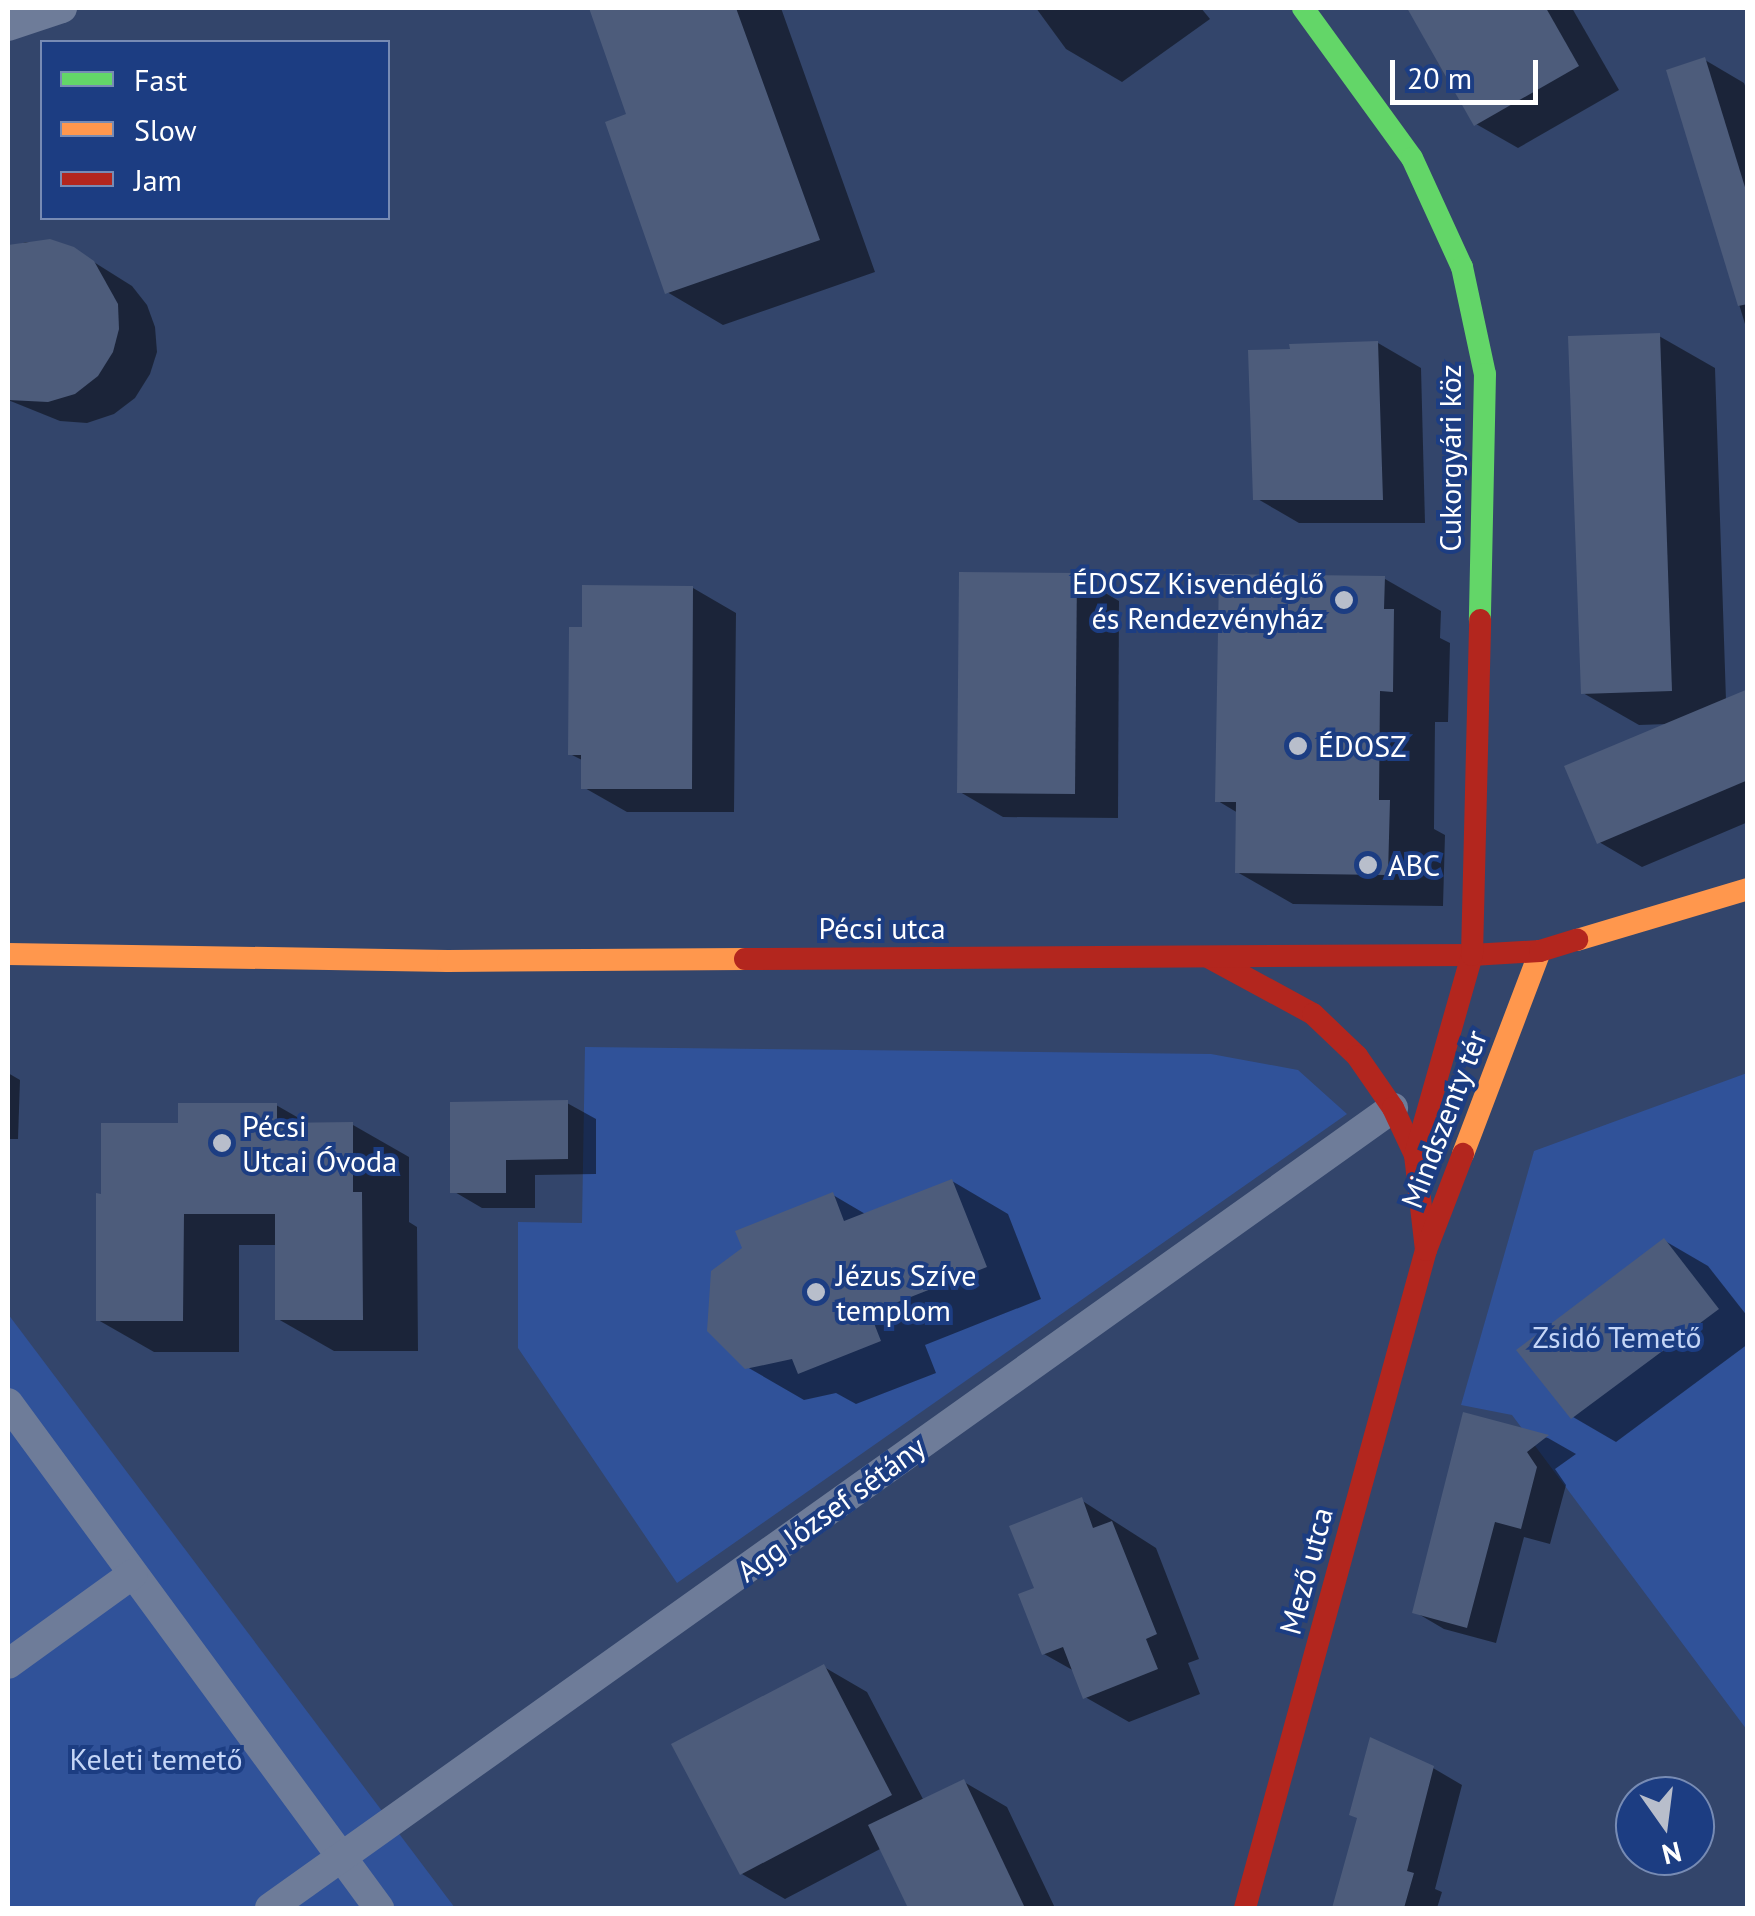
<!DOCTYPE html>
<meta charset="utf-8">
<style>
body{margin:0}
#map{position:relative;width:1755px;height:1916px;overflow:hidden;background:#33456b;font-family:"PT Sans",sans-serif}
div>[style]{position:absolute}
.green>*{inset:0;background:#305299}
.shadow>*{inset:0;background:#0007}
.building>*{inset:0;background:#4d5c7b}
.lane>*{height:30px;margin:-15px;padding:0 15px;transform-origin:15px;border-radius:15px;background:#6e7c99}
.fast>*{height:22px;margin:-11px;padding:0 11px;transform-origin:11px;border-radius:11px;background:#63d668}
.slow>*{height:22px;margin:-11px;padding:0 11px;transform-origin:11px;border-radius:11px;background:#ff974d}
.jam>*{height:22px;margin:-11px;padding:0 11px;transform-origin:11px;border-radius:11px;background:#b3261e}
.dots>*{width:28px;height:28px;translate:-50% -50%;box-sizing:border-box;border:5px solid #1c3d82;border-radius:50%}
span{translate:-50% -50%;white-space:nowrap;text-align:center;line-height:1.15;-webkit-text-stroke:8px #1c3d82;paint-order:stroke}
.street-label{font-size:30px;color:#fff}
.poi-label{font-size:30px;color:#fff}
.right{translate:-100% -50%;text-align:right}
.left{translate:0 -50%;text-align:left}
.park-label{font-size:30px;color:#c5d6f7}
.frame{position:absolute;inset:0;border:10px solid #fff;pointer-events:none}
.legend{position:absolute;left:40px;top:40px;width:350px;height:180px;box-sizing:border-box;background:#1c3d82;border:2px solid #778bb4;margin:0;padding:12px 18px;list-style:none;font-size:30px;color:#fff}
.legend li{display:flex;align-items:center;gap:20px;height:50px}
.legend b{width:50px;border:2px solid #778bb4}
.north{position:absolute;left:1615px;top:1776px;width:100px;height:100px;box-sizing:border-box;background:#1c3d82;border:2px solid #778bb4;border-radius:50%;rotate:166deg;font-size:28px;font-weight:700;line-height:40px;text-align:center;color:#fff}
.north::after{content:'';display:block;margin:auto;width:35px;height:45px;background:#b8becb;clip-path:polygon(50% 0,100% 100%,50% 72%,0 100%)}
.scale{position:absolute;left:1390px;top:60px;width:148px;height:45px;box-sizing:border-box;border:5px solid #fff;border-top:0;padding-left:12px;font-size:30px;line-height:35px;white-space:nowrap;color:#fff;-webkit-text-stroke:8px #1c3d82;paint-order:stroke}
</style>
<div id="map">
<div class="green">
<div style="clip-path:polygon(585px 1047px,1211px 1054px,1298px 1070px,1347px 1114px,677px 1583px,518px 1348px,518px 1222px,582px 1223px)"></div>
<div style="clip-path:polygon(1747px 1073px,1747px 1730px,1512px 1415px,1461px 1405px,1534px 1151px)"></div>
<div style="clip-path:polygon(8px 1314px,455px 1908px,8px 1908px)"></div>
</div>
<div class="shadow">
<div style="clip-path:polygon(591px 8px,781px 8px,875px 272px,723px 325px,667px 292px,629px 116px)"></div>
<div style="clip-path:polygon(1036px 8px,1201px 8px,1210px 19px,1122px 82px,1066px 49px)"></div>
<div style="clip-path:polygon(1410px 8px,1572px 8px,1619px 90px,1518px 148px,1476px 124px)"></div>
<div style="clip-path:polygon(1705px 60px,1744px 83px,1748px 94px,1748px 334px,1669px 71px)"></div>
<div style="clip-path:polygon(26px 242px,50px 242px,73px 249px,132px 286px,147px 305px,155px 327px,157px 352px,150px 374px,135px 398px,114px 414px,87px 423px,60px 421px,8px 400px,8px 248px)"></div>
<div style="clip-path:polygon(1659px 336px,1715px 368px,1726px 700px,1748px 691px,1748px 822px,1642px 867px,1599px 842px,1668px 724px,1639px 725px,1583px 693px)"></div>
<div style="clip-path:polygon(1378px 343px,1421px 368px,1425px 523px,1299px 523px,1256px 498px)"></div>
<div style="clip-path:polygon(1076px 576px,1119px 601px,1118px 818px,1003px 817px,960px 792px)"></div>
<div style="clip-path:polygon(1385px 579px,1441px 611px,1440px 638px,1450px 643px,1448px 722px,1435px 722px,1434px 829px,1445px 835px,1443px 906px,1293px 904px,1237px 872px,1238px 813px,1218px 801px)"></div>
<div style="clip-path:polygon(693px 588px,736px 613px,734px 812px,627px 812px,583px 787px,584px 761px,570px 754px,584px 629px)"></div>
<div style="clip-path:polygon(8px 1073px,20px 1080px,18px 1139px,8px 1139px)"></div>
<div style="clip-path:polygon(567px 1103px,596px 1119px,596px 1174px,535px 1175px,535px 1208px,482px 1208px,453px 1191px)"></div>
<div style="clip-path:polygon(276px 1105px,311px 1125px,353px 1125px,409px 1157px,409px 1222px,417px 1227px,418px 1351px,334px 1351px,278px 1319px,278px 1245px,239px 1245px,239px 1352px,154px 1352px,98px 1320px,104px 1196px,180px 1126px)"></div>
<div style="clip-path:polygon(952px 1181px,1008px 1214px,1041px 1299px,925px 1345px,936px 1373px,856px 1404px,836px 1393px,804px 1400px,747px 1367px,833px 1195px,867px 1215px)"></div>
<div style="clip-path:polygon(1665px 1241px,1708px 1266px,1748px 1317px,1748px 1344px,1616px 1442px,1573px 1417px)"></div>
<div style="clip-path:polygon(1464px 1415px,1548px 1438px,1576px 1454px,1555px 1469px,1566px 1485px,1550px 1544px,1524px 1537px,1496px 1643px,1444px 1629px,1415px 1612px)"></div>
<div style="clip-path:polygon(1081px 1500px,1156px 1548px,1199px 1659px,1188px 1663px,1200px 1694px,1129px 1722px,1085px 1697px,1076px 1672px,1044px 1654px,1037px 1589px)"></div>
<div style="clip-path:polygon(824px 1667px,867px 1692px,924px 1801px,964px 1782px,1007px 1807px,1055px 1908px,911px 1908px,882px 1848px,785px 1899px,742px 1874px)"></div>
<div style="clip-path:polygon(1433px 1768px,1462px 1785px,1435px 1889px,1442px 1892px,1437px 1908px,1334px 1908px,1359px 1819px)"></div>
</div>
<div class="building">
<div style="clip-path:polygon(589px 8px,736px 8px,820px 240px,665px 294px,605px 122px,626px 114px)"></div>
<div style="clip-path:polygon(1407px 8px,1546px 8px,1579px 66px,1474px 126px)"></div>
<div style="clip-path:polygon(1705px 57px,1748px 197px,1748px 304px,1738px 306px,1666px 70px)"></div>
<div style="clip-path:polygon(50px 239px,74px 247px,94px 261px,118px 304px,119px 329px,113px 352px,98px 376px,75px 394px,48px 402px,8px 400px,8px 245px)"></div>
<div style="clip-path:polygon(1660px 333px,1672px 691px,1581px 694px,1568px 336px)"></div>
<div style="clip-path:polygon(1378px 341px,1383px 500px,1253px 500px,1248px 350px,1290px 349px,1289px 344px)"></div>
<div style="clip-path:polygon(959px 572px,1077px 573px,1075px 794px,957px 793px)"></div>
<div style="clip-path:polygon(1219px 574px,1385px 576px,1384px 609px,1394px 609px,1393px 692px,1380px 691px,1379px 800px,1390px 800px,1388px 875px,1235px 873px,1236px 802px,1215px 802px)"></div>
<div style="clip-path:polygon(582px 585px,693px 586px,692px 789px,581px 789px,581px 755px,568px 755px,569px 627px,582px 627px)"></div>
<div style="clip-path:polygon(1748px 689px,1748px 780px,1597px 844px,1564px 766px)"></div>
<div style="clip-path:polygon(568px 1100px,568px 1159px,506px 1160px,506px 1193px,450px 1193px,450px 1102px)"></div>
<div style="clip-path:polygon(178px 1103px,277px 1103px,277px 1123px,353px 1122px,353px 1192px,362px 1192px,363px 1320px,275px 1320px,275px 1214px,184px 1214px,183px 1321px,96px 1321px,96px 1193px,101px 1194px,101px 1123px,178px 1123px)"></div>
<div style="clip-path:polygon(952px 1179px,987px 1267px,870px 1313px,881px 1341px,798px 1374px,792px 1359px,745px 1369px,707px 1331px,711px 1271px,742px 1248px,735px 1231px,833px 1192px,844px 1221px)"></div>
<div style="clip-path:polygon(1664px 1238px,1719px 1309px,1571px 1419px,1516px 1350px)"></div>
<div style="clip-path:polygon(1463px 1412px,1549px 1435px,1527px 1452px,1537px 1467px,1521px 1529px,1495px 1522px,1467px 1628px,1412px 1613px)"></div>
<div style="clip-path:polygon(1082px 1497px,1093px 1528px,1112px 1521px,1157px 1634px,1146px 1639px,1158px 1669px,1083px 1699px,1063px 1647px,1042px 1655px,1018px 1594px,1034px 1588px,1009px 1526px)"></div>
<div style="clip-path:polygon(824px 1664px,892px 1795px,740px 1875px,671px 1744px)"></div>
<div style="clip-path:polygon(1370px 1737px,1434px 1766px,1407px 1871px,1414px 1873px,1404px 1908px,1332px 1908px,1357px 1818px,1349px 1815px)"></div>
<div style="clip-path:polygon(964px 1779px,1025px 1908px,908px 1908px,868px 1825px)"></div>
</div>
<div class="lane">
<div style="left:8px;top:26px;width:57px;rotate:-18.4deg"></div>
<div style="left:8px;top:1403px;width:627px;rotate:53.7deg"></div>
<div style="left:8px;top:1664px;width:154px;rotate:-35.8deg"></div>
<div style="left:270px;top:1908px;width:1379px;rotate:-35.47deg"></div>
</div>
<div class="fast">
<div style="left:1303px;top:8px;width:185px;rotate:54deg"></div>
<div style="left:1412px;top:158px;width:120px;rotate:65.4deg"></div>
<div style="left:1462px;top:267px;width:109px;rotate:77.9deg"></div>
<div style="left:1485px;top:374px;width:246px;rotate:91.2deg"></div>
</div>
<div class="slow">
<div style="left:1577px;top:940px;width:178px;rotate:-16.6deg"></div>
<div style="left:8px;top:954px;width:440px;rotate:0.9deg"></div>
<div style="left:448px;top:961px;width:297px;rotate:-0.4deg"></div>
<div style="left:1463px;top:1154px;width:217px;rotate:-69.2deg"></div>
</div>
<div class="jam">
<div style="left:1210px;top:958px;width:117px;rotate:28.5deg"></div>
<div style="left:1313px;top:1014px;width:61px;rotate:43.7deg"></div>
<div style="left:1357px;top:1056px;width:63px;rotate:55.3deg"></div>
<div style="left:1393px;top:1108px;width:52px;rotate:64.9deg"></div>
<div style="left:745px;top:959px;width:727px;rotate:-0.32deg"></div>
<div style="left:1472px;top:955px;width:68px;rotate:-3.4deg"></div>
<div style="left:1540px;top:951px;width:39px;rotate:-17deg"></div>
<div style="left:1426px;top:1250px;width:96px;rotate:-96.6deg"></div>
<div style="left:1415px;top:1155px;width:208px;rotate:-74.1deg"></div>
<div style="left:1472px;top:955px;width:335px;rotate:-88.6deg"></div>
<div style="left:1245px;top:1908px;width:682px;rotate:-74.62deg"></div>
<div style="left:1426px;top:1250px;width:103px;rotate:-68.9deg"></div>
</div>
<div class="dots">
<div style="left:1344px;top:600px;background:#b8becb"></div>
<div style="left:1298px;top:746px;background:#b8becb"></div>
<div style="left:1368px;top:865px;background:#b8becb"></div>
<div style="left:222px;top:1143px;background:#b8becb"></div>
<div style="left:816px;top:1292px;background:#b8becb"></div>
</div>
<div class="street-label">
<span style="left:1450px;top:458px;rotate:-90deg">Cukorgyári köz</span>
<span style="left:882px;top:928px">Pécsi utca</span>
<span style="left:1444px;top:1119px;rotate:-69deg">Mindszenty tér</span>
<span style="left:831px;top:1509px;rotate:-36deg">Agg József sétány</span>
<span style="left:1306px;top:1571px;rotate:-75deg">Mező utca</span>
</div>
<div class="poi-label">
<span class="right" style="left:1324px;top:600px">ÉDOSZ Kisvendéglő<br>és Rendezvényház</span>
<span class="left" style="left:1318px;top:746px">ÉDOSZ</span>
<span class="left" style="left:1388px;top:865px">ABC</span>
<span class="left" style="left:242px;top:1143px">Pécsi<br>Utcai Óvoda</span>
<span class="left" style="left:836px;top:1292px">Jézus Szíve<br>templom</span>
</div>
<div class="park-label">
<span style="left:1617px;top:1337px">Zsidó Temető</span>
<span style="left:156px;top:1759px">Keleti temető</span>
</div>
<div class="frame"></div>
<ul class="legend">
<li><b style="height:12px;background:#63d668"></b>Fast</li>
<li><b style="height:12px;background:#ff974d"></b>Slow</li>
<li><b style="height:12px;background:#b3261e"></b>Jam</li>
</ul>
<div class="north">N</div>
<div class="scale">20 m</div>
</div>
